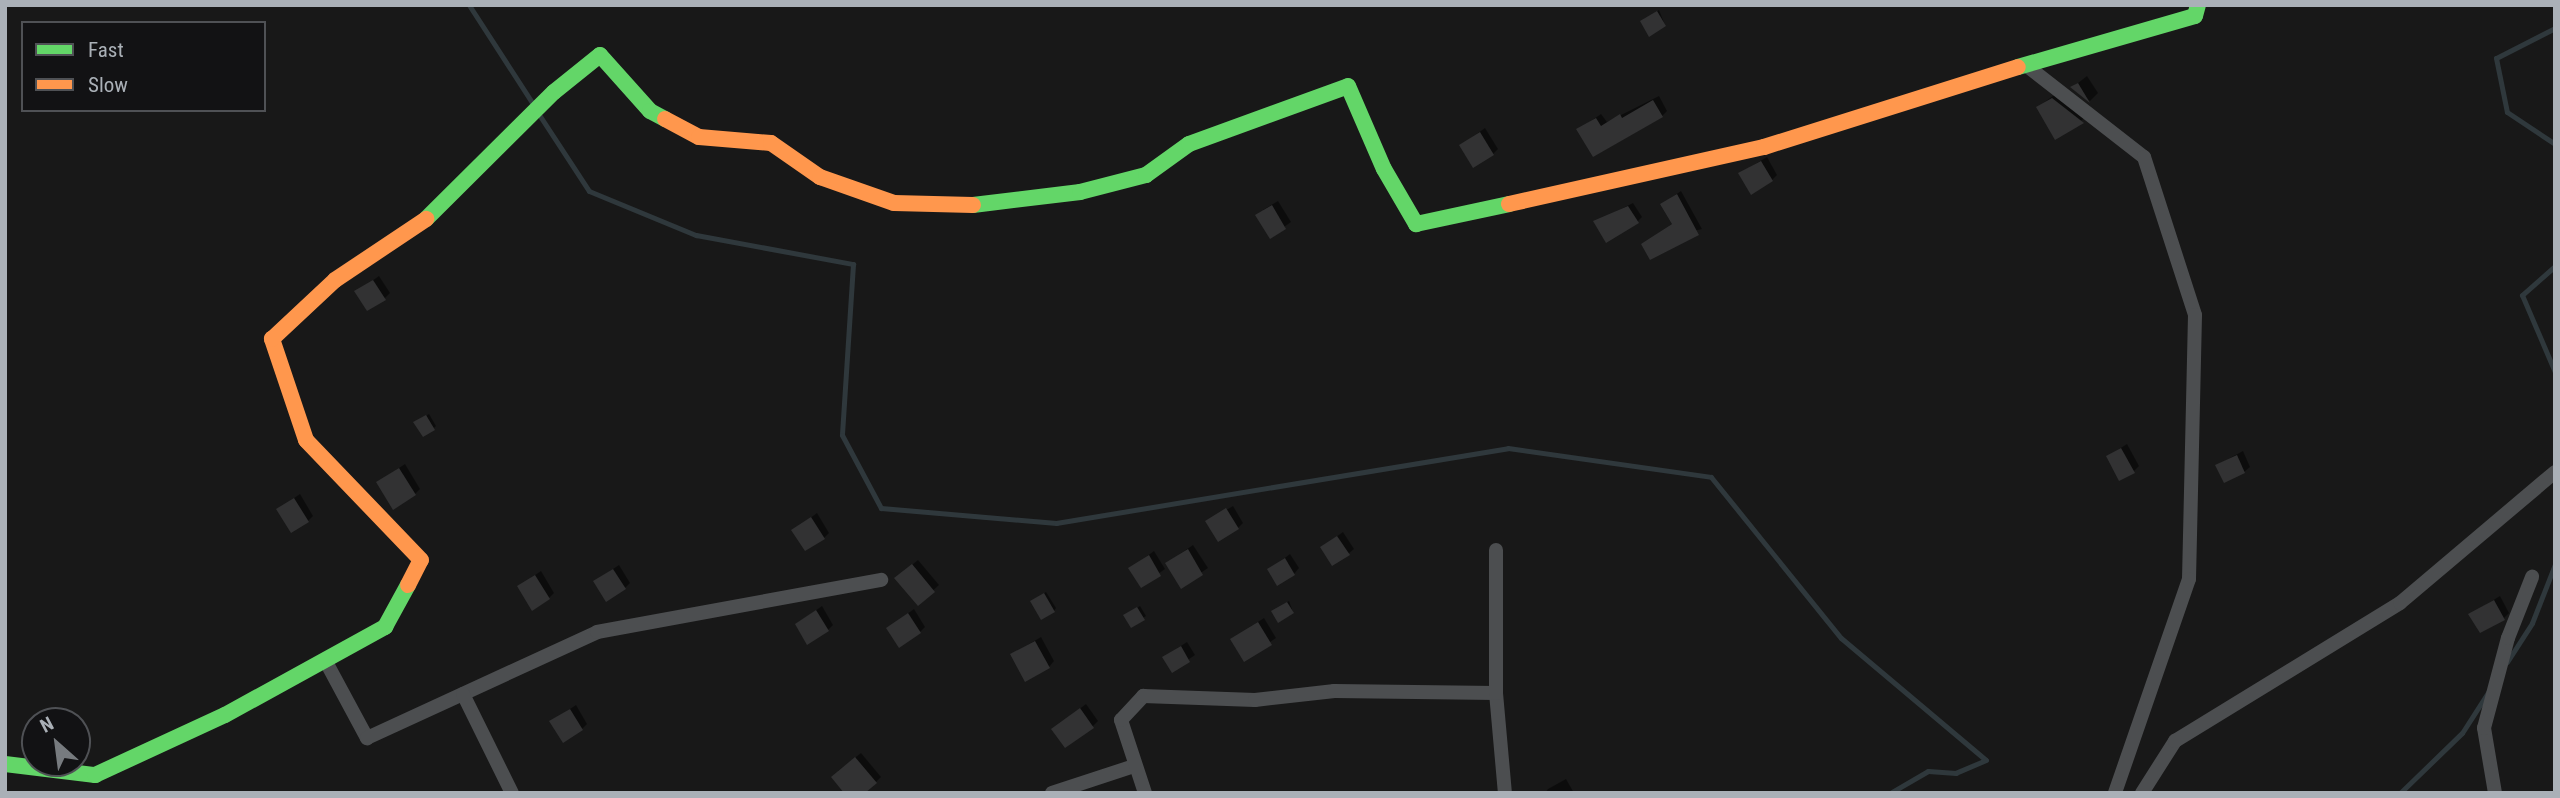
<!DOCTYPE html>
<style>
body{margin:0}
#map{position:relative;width:2560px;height:798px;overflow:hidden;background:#181818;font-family:"Roboto Condensed",sans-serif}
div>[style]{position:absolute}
.shadow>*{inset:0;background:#0007}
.stream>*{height:5px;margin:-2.5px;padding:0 2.5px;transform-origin:2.5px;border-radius:2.5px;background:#2f383c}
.building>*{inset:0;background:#323233}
.street>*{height:14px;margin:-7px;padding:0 7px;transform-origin:7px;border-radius:7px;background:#4c4e50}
.fast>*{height:16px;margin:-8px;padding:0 8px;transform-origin:8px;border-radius:8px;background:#63d668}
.slow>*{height:16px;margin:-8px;padding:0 8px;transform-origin:8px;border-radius:8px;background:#ff974d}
span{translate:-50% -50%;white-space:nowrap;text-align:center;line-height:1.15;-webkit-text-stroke:7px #121214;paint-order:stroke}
.frame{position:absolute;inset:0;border:7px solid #aab0b7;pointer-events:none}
.legend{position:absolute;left:21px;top:21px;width:245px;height:91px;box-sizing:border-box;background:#121214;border:2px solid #4f5155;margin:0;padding:9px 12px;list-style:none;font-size:21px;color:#aab0b7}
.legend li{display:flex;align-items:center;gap:14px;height:35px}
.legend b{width:35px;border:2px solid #4f5155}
.north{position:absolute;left:21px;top:707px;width:70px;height:70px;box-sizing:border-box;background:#121214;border:2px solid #4f5155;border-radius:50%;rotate:332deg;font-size:19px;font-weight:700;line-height:28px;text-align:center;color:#aab0b7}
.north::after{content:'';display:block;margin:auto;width:24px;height:32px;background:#777b7f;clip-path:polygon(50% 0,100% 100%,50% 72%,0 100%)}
</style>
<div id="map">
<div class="shadow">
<div style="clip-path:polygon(1659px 10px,1665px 25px,1644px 20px)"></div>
<div style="clip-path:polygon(2087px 76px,2098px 93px,2090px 101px,2073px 87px)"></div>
<div style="clip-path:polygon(2061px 90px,2091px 114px,2056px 137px,2038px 107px)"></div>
<div style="clip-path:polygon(1659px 96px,1667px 111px,1662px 116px,1578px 130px,1601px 114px,1607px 122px)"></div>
<div style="clip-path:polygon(1485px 128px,1498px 149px,1493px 154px,1461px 145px)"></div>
<div style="clip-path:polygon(1767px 157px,1777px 175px,1772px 180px,1740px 173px)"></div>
<div style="clip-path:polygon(1681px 191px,1702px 229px,1643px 244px,1673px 223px,1662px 204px)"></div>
<div style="clip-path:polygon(1278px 201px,1291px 222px,1270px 237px,1263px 210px)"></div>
<div style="clip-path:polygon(1633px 203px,1642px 217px,1638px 221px,1595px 222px)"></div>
<div style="clip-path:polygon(379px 276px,390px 293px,385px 298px,357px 292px)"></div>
<div style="clip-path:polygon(429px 414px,436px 426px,434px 428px,418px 421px)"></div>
<div style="clip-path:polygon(2127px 444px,2139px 466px,2134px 471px,2108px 456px)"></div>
<div style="clip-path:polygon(2243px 451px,2250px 467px,2244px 472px,2217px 465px)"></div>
<div style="clip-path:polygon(405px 464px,420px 489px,415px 494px,378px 482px)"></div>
<div style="clip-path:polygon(300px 494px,313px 516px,308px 521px,278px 509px)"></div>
<div style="clip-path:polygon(1233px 506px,1243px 523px,1238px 528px,1211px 519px)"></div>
<div style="clip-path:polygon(817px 513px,829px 533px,824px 538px,794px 530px)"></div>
<div style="clip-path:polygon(1343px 532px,1354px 549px,1348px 554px,1322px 547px)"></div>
<div style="clip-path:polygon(1193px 545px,1208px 568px,1181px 586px,1167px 563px)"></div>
<div style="clip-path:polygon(1154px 551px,1165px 569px,1141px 586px,1131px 568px)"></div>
<div style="clip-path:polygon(1290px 554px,1299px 568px,1294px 574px,1269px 570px)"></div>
<div style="clip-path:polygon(918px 560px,939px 585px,918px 604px,902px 573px)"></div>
<div style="clip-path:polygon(619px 565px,630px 583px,625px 588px,595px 581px)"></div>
<div style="clip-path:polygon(541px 571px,554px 593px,549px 598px,519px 586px)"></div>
<div style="clip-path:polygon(1046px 592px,1056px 608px,1054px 611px,1034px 600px)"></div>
<div style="clip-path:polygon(2500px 596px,2509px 613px,2504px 618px,2471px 614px)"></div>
<div style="clip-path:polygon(1289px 601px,1293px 612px,1275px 610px)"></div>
<div style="clip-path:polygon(822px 606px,833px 625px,828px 630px,797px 624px)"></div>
<div style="clip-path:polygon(1140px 606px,1146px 616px,1131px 626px,1127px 614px)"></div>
<div style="clip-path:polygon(914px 609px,925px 627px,920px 632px,888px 628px)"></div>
<div style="clip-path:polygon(1264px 618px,1276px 638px,1245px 659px,1232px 639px)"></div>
<div style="clip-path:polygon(1041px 637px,1054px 661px,1049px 667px,1012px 654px)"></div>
<div style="clip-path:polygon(1187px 642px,1195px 655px,1172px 671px,1164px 657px)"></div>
<div style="clip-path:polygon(1086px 704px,1098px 721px,1093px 726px,1053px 729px)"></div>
<div style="clip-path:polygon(576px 705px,587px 724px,582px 729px,552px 721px)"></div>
<div style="clip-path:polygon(861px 753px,881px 777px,876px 782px,838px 771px)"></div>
<div style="clip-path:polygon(1566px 779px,1574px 793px,1545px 793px,1548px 789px)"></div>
</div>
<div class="stream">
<div style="left:469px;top:5px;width:118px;rotate:57.1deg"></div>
<div style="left:2555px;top:28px;width:66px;rotate:153deg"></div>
<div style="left:2496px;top:58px;width:55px;rotate:78.5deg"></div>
<div style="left:2507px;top:112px;width:58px;rotate:33.7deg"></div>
<div style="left:538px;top:113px;width:93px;rotate:56.8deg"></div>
<div style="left:589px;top:191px;width:116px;rotate:22.4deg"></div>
<div style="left:696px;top:235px;width:160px;rotate:10.5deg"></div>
<div style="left:853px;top:264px;width:171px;rotate:93.7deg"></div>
<div style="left:842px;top:435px;width:83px;rotate:61.9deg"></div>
<div style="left:881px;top:508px;width:176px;rotate:4.9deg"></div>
<div style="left:1056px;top:523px;width:458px;rotate:-9.4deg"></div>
<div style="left:1508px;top:448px;width:205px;rotate:8.1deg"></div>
<div style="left:1711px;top:477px;width:207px;rotate:51.1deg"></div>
<div style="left:1841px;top:638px;width:189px;rotate:40.1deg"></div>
<div style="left:1986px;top:760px;width:33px;rotate:157deg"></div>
<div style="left:1956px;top:773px;width:28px;rotate:-176deg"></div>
<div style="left:1928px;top:771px;width:44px;rotate:149.9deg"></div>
<div style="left:2555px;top:266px;width:44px;rotate:138.7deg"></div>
<div style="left:2522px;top:295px;width:84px;rotate:66.8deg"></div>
<div style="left:2507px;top:662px;width:46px;rotate:-57.3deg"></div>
<div style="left:2532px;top:623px;width:63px;rotate:-68.7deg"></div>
<div style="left:2400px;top:793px;width:86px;rotate:-44.1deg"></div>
<div style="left:2462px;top:733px;width:50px;rotate:-57.3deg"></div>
</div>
<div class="building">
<div style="clip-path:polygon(1657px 11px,1666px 26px,1649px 37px,1640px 21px)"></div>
<div style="clip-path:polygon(2078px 83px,2090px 103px,2070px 87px)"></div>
<div style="clip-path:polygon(2052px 98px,2084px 123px,2055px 140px,2036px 107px)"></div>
<div style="clip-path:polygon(1653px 100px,1663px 117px,1593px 157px,1576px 129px,1596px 118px,1601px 126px,1620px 114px,1622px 118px)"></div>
<div style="clip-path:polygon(1480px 132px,1494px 155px,1473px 168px,1459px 145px)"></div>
<div style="clip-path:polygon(1761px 161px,1773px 181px,1751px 195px,1738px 173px)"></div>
<div style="clip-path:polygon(1677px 194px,1699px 235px,1650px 260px,1641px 244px,1672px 224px,1660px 204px)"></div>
<div style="clip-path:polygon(1272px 205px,1286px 229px,1270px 239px,1255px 215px)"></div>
<div style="clip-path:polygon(1628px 206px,1639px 223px,1606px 243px,1593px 221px)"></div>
<div style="clip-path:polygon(373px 280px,386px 300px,367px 311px,354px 291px)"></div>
<div style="clip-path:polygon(426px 415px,435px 430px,423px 437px,413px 422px)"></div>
<div style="clip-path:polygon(2121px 448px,2135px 473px,2119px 481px,2106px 456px)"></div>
<div style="clip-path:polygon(2237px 455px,2245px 473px,2224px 483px,2215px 465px)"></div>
<div style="clip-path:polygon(399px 468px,416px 495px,393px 510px,376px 482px)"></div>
<div style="clip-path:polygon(294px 498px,309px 522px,291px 533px,276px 509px)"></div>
<div style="clip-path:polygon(1226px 508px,1239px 529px,1218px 542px,1205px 521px)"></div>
<div style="clip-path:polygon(811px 517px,825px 539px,805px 551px,791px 530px)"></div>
<div style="clip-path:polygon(1337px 536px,1350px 555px,1332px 566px,1320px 547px)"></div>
<div style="clip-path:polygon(1188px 549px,1203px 575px,1181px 589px,1165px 563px)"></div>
<div style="clip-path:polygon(1149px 555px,1161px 576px,1141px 588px,1128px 568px)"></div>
<div style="clip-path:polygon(1285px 558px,1295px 575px,1277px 586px,1267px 569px)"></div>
<div style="clip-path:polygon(912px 564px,935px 592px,918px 606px,894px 578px)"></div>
<div style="clip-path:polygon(613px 569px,626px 589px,606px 602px,593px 581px)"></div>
<div style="clip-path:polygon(535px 575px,550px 599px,532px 611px,517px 586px)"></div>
<div style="clip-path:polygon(1044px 593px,1055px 612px,1041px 620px,1030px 601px)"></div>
<div style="clip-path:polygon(2494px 600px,2505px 620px,2480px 633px,2468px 614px)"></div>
<div style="clip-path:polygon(1287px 602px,1294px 613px,1278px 623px,1271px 611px)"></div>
<div style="clip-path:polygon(1137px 607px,1145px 620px,1131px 628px,1123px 615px)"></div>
<div style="clip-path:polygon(816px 610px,829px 631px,807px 645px,795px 624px)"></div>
<div style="clip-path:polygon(908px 613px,921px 633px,899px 648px,886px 628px)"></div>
<div style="clip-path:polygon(1258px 622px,1272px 645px,1244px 662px,1230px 639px)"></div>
<div style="clip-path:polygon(1035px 641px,1050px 668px,1025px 682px,1010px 654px)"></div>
<div style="clip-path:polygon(1181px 646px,1190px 662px,1172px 673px,1162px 657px)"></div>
<div style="clip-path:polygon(1080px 708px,1094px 728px,1065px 748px,1051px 729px)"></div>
<div style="clip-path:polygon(570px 709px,583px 730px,563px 743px,549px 721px)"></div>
<div style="clip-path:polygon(855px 757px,877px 783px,865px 793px,844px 793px,831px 777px)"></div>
</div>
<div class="street">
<div style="left:2027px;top:66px;width:148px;rotate:37.9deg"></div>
<div style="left:2144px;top:157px;width:166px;rotate:72.1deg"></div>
<div style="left:2195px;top:315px;width:264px;rotate:91.3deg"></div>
<div style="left:2189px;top:579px;width:226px;rotate:109.1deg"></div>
<div style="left:325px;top:660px;width:89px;rotate:61.7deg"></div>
<div style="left:367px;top:738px;width:253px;rotate:-24.7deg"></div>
<div style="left:597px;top:632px;width:289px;rotate:-10.4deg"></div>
<div style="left:1496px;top:693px;width:100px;rotate:84.9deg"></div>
<div style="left:463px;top:694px;width:110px;rotate:63.7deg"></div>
<div style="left:1052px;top:793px;width:86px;rotate:-18.2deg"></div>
<div style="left:1145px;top:793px;width:77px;rotate:-108.2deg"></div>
<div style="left:1121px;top:720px;width:33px;rotate:-47deg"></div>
<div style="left:1143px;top:696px;width:112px;rotate:2deg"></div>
<div style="left:1255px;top:700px;width:80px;rotate:-6.5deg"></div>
<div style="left:1334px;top:691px;width:162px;rotate:0.7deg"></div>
<div style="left:1496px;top:693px;width:143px;rotate:-90deg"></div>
<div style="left:2142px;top:793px;width:62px;rotate:-57.6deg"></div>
<div style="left:2175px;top:741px;width:264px;rotate:-31.5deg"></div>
<div style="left:2400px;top:603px;width:203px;rotate:-40.2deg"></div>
<div style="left:2495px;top:793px;width:66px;rotate:-99.6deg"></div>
<div style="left:2484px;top:728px;width:93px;rotate:-75.1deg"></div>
<div style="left:2508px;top:638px;width:66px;rotate:-68.5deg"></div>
</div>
<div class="fast">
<div style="left:2018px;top:67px;width:184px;rotate:-16.1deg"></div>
<div style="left:2195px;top:16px;width:11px;rotate:-75deg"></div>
<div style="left:973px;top:205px;width:108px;rotate:-6.9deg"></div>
<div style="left:1080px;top:192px;width:68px;rotate:-14.4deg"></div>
<div style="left:1146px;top:175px;width:53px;rotate:-35.8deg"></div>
<div style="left:1189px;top:144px;width:169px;rotate:-20deg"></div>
<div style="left:1348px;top:86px;width:90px;rotate:66.6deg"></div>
<div style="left:1384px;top:169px;width:64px;rotate:59.8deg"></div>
<div style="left:1416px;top:224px;width:95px;rotate:-12.1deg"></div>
<div style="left:426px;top:219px;width:180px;rotate:-44.8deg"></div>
<div style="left:554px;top:92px;width:59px;rotate:-38.8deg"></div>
<div style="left:600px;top:55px;width:75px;rotate:48.2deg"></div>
<div style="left:650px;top:111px;width:17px;rotate:28deg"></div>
<div style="left:5px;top:764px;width:91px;rotate:7deg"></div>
<div style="left:95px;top:775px;width:143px;rotate:-24.8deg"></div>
<div style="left:225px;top:715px;width:183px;rotate:-28.8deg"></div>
<div style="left:385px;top:627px;width:48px;rotate:-61.3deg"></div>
</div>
<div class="slow">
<div style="left:665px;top:119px;width:38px;rotate:28deg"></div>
<div style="left:699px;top:137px;width:72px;rotate:4.8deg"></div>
<div style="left:771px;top:143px;width:60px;rotate:34.8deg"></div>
<div style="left:820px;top:177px;width:78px;rotate:19.4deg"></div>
<div style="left:894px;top:203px;width:79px;rotate:1.5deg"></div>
<div style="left:1509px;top:204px;width:261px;rotate:-12.6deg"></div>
<div style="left:1764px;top:147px;width:266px;rotate:-17.5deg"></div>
<div style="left:408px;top:585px;width:28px;rotate:-63deg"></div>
<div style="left:421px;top:560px;width:166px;rotate:-133.8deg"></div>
<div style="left:306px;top:440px;width:107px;rotate:-108.6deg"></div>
<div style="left:272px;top:339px;width:86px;rotate:-43.1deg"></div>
<div style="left:335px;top:280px;width:110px;rotate:-33.8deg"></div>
</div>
<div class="frame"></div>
<ul class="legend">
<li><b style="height:9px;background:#63d668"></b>Fast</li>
<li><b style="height:9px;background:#ff974d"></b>Slow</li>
</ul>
<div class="north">N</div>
</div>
